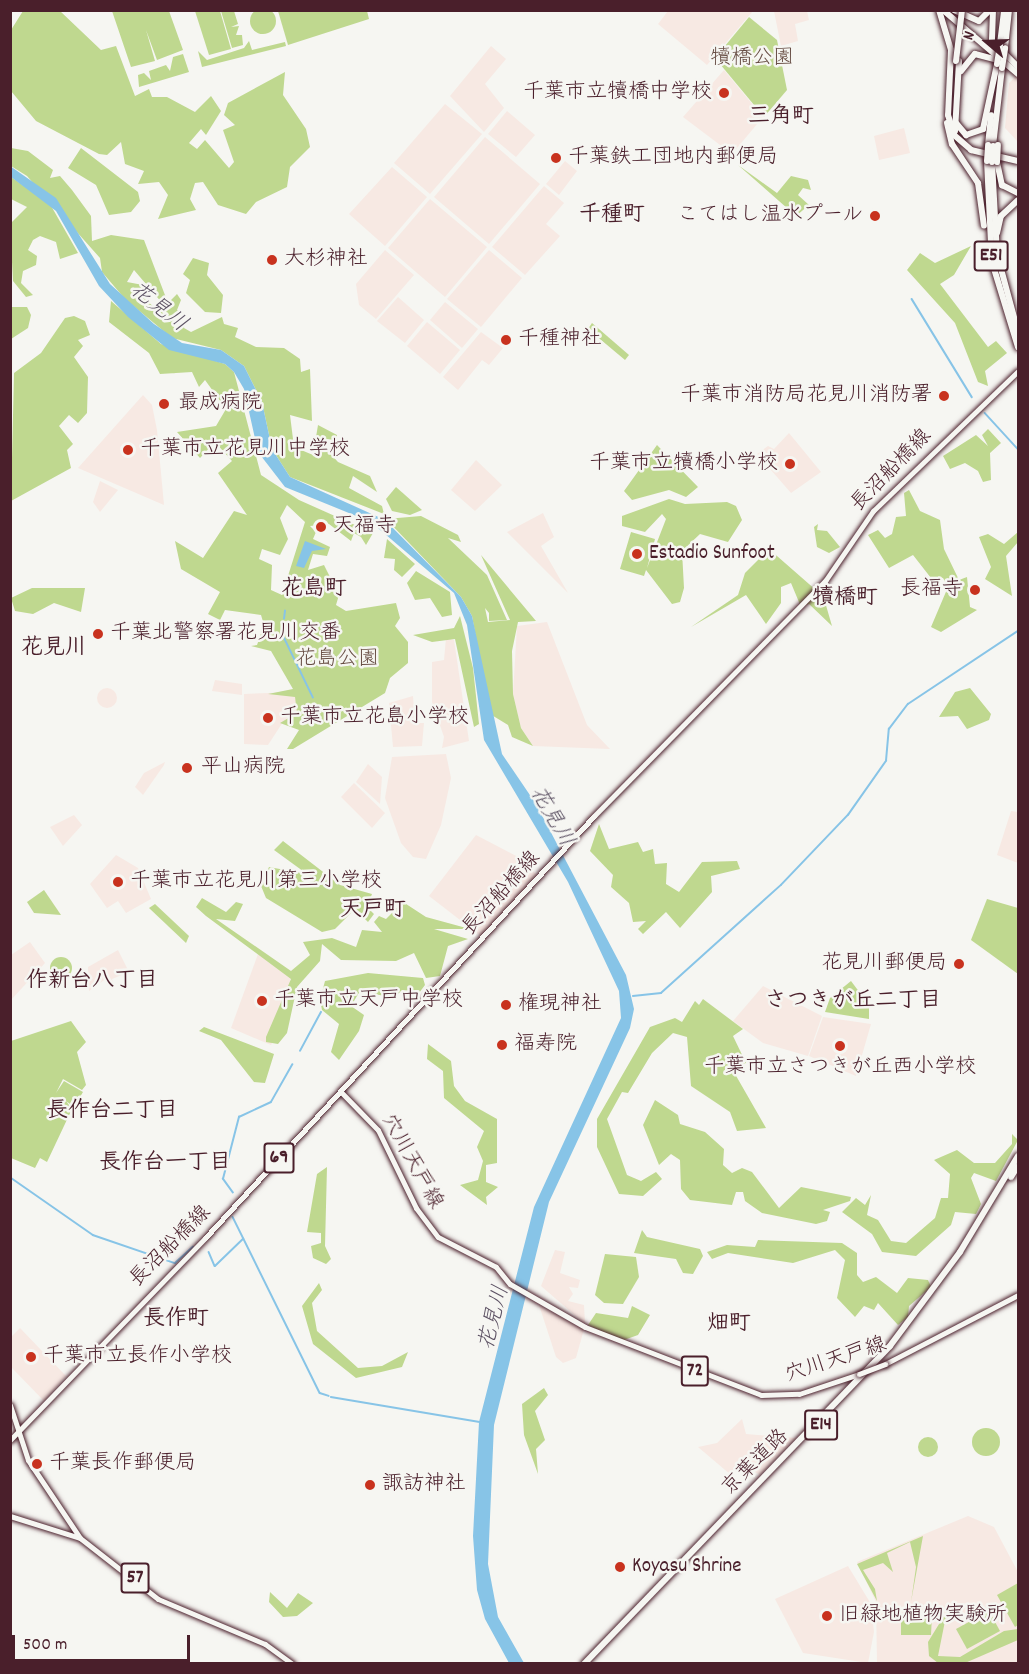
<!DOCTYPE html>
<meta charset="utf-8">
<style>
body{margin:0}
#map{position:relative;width:1029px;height:1674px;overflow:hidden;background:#f6f6f2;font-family:Dekko,"Klee One",sans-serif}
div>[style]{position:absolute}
.built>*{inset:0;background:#f7e9e3}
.round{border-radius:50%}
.green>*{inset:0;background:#bfd88f}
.water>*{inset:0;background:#87c4e7}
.stream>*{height:1.5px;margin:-0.75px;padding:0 0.75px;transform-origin:0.75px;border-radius:0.75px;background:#87c4e7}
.roads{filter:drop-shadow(0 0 2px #4a1f2b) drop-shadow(0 0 2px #4a1f2b)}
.major>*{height:5px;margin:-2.5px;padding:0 2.5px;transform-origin:2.5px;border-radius:2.5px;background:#f6f6f2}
.highway>*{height:6px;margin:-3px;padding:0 3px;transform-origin:3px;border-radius:3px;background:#f6f6f2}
.bridges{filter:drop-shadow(0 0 2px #4a1f2b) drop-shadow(0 0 2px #4a1f2b)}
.major-bridge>*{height:5px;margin:-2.5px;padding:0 2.5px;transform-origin:2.5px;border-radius:2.5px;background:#f6f6f2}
.highway-bridge>*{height:6px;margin:-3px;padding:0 3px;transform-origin:3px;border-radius:3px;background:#f6f6f2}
.dots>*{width:16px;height:16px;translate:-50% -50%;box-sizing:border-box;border:3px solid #f6f6f2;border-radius:50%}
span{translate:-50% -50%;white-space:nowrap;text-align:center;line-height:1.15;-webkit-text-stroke:5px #f6f6f2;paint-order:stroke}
.shield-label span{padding:2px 4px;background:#f6f6f2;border:2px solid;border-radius:4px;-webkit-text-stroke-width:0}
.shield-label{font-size:20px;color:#4a1f2b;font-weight:700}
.park-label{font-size:21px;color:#674d44}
.poi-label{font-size:21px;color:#4a1f2b}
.right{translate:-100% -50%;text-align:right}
.left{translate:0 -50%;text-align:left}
.street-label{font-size:21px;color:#4a1f2b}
.neighbourhood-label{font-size:22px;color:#4a1f2b;font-weight:700}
.water-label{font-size:22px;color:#5c5163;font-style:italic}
.frame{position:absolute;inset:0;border:12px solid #4a1f2b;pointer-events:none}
.north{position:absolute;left:957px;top:12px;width:60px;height:60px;-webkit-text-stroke:4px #f6f6f2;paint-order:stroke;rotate:289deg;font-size:16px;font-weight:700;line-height:24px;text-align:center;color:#4a1f2b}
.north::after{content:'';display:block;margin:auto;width:21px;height:27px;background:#4a1f2b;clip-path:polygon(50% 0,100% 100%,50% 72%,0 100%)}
.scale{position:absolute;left:12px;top:1635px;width:178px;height:27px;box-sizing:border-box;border:3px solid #4a1f2b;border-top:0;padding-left:8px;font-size:18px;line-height:21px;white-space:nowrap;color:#4a1f2b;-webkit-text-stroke:4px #f6f6f2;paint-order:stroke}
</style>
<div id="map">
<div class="built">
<div style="clip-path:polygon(668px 11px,668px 10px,753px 11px,707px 65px,658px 24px)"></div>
<div style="clip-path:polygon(774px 11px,807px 11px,809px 20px,795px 24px,798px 41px,781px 46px)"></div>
<div style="clip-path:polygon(491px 46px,506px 59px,485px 84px,504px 108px,484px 132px,450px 96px)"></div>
<div style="clip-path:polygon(724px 70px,763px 117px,732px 154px,683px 117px)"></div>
<div style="clip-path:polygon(1016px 76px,1018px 78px,1018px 142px,1005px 128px,1009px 83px)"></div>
<div style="clip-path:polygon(445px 104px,482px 134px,430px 194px,394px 163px)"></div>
<div style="clip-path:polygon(507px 111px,535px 135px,516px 157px,488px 134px)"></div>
<div style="clip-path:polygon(904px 128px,910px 153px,879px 160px,874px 136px)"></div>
<div style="clip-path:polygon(485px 137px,540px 184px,489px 244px,434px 197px)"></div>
<div style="clip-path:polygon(565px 161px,577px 171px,559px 195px,546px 184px)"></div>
<div style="clip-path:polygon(392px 167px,427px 197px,385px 246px,349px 214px)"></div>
<div style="clip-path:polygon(544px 186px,564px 203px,546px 224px,560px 236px,525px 275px,492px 247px)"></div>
<div style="clip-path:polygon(430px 199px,487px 247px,445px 297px,388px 248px)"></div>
<div style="clip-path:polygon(385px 250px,414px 275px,376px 319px,359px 305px,356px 284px)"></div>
<div style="clip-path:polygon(489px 250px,522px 278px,481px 327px,447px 299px)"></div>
<div style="clip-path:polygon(398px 297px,424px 320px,405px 343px,377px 321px)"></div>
<div style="clip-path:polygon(445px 302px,478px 329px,462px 348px,430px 320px)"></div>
<div style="clip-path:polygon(427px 322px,460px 350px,440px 374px,407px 346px)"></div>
<div style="clip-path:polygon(481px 332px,503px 348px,489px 365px,482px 360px,458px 390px,443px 377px)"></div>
<div style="clip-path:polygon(143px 395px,152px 405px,157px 430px,164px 505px,78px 468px)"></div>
<div style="clip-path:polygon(789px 433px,821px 472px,791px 493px,757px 454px,768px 446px,774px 449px)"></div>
<div style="clip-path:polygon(476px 460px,502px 485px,475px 511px,451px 490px)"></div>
<div style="clip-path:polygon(100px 481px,118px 490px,100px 512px,93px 502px)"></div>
<div style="clip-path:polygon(543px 513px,554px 537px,541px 546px,568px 593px,507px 532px)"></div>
<div style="clip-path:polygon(547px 622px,587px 725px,610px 749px,533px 746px,521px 728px,513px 694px,517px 626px)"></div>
<div style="clip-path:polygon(446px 638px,454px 640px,469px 741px,442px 748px,444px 737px,432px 702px,432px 662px,444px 660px)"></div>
<div style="clip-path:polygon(215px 680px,242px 684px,242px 695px,212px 691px)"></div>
<div class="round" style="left:97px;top:688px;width:20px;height:20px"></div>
<div style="clip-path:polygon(296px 692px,300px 715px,283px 722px,268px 745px,244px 744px,244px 694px)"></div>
<div style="clip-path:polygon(413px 696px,415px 723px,424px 723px,422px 746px,393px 747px,389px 703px)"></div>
<div style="clip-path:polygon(446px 754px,451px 778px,441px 825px,426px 859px,413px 857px,401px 843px,385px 798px,392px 757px)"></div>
<div style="clip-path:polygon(165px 762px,164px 765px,143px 795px,135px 787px,144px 773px)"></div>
<div style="clip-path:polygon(368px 764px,382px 777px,380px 804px,356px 782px)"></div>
<div style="clip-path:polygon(354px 783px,385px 813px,372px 828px,341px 797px)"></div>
<div style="clip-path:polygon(1011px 811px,1018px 812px,1018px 863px,997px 855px)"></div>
<div style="clip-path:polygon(74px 815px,82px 825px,63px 846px,50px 827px)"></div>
<div style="clip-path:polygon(476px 835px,526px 861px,537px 876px,482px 937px,429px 896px)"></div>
<div style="clip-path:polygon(116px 855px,138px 868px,151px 899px,126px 913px,118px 901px,107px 908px,90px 884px)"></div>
<div style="clip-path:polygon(30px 942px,45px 963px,11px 1000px,11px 955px)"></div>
<div style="clip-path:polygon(118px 950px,129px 972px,112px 979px,115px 989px,107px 978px,89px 991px,88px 967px)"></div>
<div style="clip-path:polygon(258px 954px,291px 977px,281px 1028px,271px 1045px,231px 1028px)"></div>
<div style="clip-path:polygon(763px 986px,822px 1016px,808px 1056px,763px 1043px,733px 1021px)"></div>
<div style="clip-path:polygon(823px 1017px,871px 1024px,856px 1076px,809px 1056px)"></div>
<div style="clip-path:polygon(555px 1250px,565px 1252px,560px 1273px,580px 1280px,578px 1288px,569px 1287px,573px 1294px,568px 1301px,584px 1305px,585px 1324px,541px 1286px)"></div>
<div style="clip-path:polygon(539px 1305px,584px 1329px,576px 1358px,563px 1363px,556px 1357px)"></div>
<div style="clip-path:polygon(20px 1328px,66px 1376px,44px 1401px,11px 1367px,10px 1338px)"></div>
<div style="clip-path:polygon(742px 1419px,746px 1434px,796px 1438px,760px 1475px,745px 1466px,731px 1475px,698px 1447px,717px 1443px)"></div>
<div style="clip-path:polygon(968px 1516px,994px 1527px,1018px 1572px,1018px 1663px,877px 1663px,876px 1602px,857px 1562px)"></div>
<div style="clip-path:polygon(848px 1566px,871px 1604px,874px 1632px,868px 1663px,803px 1653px,775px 1599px)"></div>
</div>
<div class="green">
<div class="round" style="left:250px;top:8px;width:26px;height:26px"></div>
<div style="clip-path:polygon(23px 11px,60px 11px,101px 50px,116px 46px,135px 96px,149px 89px,152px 97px,167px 97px,195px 112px,211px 96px,221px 111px,206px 135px,201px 129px,189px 143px,197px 149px,205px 140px,229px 168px,234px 162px,223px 130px,235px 125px,224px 115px,228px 103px,285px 72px,283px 95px,306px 129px,310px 147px,290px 167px,287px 187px,256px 202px,246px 214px,218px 205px,203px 182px,195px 183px,190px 199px,196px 210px,158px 219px,168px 195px,159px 182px,138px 184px,144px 171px,125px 164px,121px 142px,107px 155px,99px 154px,36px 121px,11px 91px,11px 30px)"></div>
<div style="clip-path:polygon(112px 11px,169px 11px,183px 50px,157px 60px,146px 30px,155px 61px,131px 67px)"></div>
<div style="clip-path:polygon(195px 11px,220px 11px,231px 49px,209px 55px)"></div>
<div style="clip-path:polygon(221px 11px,234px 11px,238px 24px,231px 27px,239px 26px,236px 35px,242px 35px,243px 45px,232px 48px)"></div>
<div style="clip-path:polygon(278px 11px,367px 11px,369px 19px,288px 45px)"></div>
<div style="clip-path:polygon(749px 17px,777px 40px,787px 90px,764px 117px,715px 58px)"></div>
<div style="clip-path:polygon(249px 41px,252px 50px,285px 42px,286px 46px,202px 67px,198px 51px,207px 60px,244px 48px)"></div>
<div style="clip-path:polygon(183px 54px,189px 72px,139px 87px,138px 75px,144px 73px,151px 80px,149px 71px,166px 65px,170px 71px,173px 57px)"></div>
<div style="clip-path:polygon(evenodd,11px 148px,28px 151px,53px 170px,50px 178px,60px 176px,72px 190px,91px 216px,92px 241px,111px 235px,144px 240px,168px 303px,177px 294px,181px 300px,177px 310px,187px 314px,184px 328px,191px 332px,222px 317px,224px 324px,238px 328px,235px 337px,256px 347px,284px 348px,300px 359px,301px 372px,310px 369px,312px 421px,290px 415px,294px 447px,313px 455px,318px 425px,337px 435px,336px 440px,326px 439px,324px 447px,338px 462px,370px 476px,377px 492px,353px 476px,349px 488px,382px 506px,384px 514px,290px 477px,272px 449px,262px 402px,244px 366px,221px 350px,172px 338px,125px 299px,102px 272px,100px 258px,27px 176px,11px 166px,11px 148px,134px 270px,163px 304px,158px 311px,144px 298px,143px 285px,127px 282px,134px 270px)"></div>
<div style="clip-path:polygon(81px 148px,138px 192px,140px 201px,131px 212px,109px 215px,96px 185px,68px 168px)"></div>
<div style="clip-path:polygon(738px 165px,777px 193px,791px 176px,808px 180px,811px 190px,803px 188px,798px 195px,809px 205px,796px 216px)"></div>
<div style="clip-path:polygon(11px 177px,50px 204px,78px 253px,60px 259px,56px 242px,40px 236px,33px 240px,28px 250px,37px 256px,36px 265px,23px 271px,21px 283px,33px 295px,26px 297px,13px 281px,10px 224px,27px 207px,11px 199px)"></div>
<div style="clip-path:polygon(971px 246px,954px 275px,940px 284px,988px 347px,996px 341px,1007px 353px,985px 371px,988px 386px,978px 382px,955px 323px,907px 270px,920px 253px,935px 263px)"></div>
<div style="clip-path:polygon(193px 258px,209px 263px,207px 275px,223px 295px,221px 313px,205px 312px,186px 293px,190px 280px,183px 274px)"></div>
<div style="clip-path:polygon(evenodd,111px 301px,161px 344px,225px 364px,234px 372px,261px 475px,299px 500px,373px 533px,366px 545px,361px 537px,354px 533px,351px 541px,329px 524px,310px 526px,316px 532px,313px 539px,330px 547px,327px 556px,313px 554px,308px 570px,324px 565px,339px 595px,336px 605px,346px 611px,396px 603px,400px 618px,395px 626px,408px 642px,408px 663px,390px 678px,385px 693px,293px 749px,287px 749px,299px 730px,280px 723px,297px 713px,295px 697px,268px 694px,293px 689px,271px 651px,251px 646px,257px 645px,264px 625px,261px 615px,225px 610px,220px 620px,208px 614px,220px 592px,181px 569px,175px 541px,203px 558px,234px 511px,247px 515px,218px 473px,232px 461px,215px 442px,200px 458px,177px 432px,216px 426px,226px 409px,205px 380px,199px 387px,192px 372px,160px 374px,149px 353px,109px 322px,111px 301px,287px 505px,305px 522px,282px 595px,271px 590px,272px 565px,259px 559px,262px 549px,280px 555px,288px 539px,280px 518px,287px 505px)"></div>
<div style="clip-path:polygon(11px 307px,27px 307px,31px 315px,28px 328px,11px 339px)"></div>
<div style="clip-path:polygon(74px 316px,85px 321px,90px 335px,78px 340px,83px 346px,74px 357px,88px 377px,87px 413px,78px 423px,69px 415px,59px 426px,73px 444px,67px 450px,71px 468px,11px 501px,14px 373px,41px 353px,65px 318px)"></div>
<div style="clip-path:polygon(592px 323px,629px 355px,625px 360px,588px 329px)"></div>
<div style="clip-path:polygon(988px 429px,1001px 443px,990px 453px,991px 480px,983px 482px,978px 471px,965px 463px,950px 469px,943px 456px,976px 435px,988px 446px,982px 435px)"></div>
<div style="clip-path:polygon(657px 445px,698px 487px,686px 497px,669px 490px,632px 500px,624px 491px)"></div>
<div style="clip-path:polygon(396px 487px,422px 510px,410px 515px,392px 511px,386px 499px)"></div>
<div style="clip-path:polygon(909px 490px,920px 511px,940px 520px,944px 549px,959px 580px,967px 577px,970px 607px,977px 610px,941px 632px,931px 627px,948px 587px,943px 578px,931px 578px,913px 555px,889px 568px,868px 535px,878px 530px,885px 538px,892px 534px,896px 517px,906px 516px,904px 493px)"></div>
<div style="clip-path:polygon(669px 499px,685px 504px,727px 502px,736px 506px,742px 520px,728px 542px,700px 534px,682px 551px,684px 588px,680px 602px,672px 604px,646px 570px,644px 576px,620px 569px,631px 532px,655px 539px,647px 568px,666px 519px,662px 514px,645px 532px,622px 526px,622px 516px)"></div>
<div style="clip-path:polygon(421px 516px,458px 535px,461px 542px,448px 538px,487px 575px,507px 620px,489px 621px,489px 613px,485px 608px,488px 622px,510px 620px,481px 555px,536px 621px,518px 622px,512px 651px,513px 694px,521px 728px,533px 746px,512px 737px,508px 725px,490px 714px,472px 616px,461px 597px,386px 519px)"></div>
<div style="clip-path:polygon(818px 524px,817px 530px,827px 531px,840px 547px,829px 553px,817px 547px,814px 527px)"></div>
<div style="clip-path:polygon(1018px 532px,1018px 542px,1006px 556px,1012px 596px,985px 579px,991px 567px,979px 537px,988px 534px,1004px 544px)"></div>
<div style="clip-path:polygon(387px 539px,415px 564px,402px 577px,394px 570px,395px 559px,384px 558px)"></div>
<div style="clip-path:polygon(769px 549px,817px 591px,827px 582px,823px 595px,832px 626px,809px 604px,801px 607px,791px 583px,781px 587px,781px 603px,766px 624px,746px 595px,691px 627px,738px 595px,745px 573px)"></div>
<div style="clip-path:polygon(416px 571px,450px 592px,452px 615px,442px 617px,430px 598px,415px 600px,407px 583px)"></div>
<div style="clip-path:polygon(32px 588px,85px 588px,81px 612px,54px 603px,33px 614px,15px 611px,11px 598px)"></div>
<div style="clip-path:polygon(460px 616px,473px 668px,479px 724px,474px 727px,455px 639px,432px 642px,413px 635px,454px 628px)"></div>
<div style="clip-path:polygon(970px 688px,991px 714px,989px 720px,967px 729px,958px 716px,939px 717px,955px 692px)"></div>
<div style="clip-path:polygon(599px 824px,609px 849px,638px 842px,643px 852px,653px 849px,655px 864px,667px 863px,666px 884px,679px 892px,702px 862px,737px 861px,740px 869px,711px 876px,712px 892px,680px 928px,666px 912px,643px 934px,638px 929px,646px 921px,633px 922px,629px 903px,611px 887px,613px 875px,590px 851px)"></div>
<div style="clip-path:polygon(283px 841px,340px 885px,372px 894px,367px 907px,374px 914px,368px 922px,355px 909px,335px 929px,322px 932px,266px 898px,261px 886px,269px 867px,307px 874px,274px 850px)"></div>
<div style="clip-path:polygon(44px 890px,61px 915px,34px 913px,27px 902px)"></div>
<div style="clip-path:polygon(202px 898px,226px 912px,236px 902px,243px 904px,235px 921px,216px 919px,291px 971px,310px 955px,303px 942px,332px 938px,356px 947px,362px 930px,382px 932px,374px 922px,379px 916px,386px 919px,403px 902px,426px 917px,470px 929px,434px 929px,468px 939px,448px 946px,440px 976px,426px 978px,414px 953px,396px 961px,341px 960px,322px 944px,320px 961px,297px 987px,287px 1033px,278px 1044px,266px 1042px,266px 1037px,291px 979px,206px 916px,196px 907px)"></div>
<div style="clip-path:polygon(987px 899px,1018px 908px,1018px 974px,971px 940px)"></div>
<div style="clip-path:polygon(155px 904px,189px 936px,186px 943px,149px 908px)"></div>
<div class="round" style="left:50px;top:957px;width:22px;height:22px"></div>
<div style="clip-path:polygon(368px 973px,423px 978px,425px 985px,419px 993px,402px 990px,394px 998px,360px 991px,351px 1006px,364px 1015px,359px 1031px,339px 1060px,331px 1052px,339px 1024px,322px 1010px,320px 1000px,325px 981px)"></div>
<div style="clip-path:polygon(851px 981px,869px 1005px,869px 1019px,825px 1012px,830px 998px)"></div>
<div style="clip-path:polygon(703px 999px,743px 1029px,733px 1036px,746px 1063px,731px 1067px,766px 1128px,737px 1131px,730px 1112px,691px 1086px,687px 1037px,673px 1033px,652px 1053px,628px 1093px,622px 1092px,607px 1119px,627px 1175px,641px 1181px,656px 1172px,662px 1179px,643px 1196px,619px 1194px,597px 1147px,597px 1119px,650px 1027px,675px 1018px,682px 1022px,695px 1001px,699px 1005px)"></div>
<div style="clip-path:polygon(71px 1021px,86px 1042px,77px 1052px,86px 1085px,82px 1090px,63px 1079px,56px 1093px,64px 1081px,83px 1092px,74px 1107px,66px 1101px,72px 1109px,47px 1162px,40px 1158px,35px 1168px,11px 1158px,11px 1041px)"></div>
<div style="clip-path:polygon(204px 1027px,274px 1054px,265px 1083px,254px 1082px,221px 1040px,199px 1031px)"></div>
<div style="clip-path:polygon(428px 1044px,451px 1061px,454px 1086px,465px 1101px,497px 1119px,497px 1163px,486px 1165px,486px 1182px,498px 1187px,486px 1197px,487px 1205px,460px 1185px,478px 1180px,483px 1161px,477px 1147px,484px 1131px,444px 1098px,443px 1071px,427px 1059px)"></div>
<div style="clip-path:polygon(655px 1100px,678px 1115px,680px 1124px,705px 1132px,724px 1149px,723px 1165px,732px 1173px,742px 1168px,752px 1172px,779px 1208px,801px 1187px,851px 1197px,850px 1201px,823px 1210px,830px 1212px,827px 1221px,816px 1224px,762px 1213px,745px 1201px,743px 1192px,736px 1192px,732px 1205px,690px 1200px,681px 1189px,680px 1160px,671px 1154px,659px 1165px,643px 1125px)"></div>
<div style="clip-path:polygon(1012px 1134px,1018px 1140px,996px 1181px,974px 1173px,971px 1178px,981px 1204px,976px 1214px,955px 1212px,951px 1225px,916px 1256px,882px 1252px,872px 1234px,842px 1212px,856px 1198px,865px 1205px,871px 1195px,867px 1215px,878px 1220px,891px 1241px,906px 1243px,935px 1218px,941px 1198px,948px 1198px,950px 1174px,934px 1160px,957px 1150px,974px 1163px,995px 1163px,1012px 1144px)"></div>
<div style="clip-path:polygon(327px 1167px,325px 1246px,331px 1259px,326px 1264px,313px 1258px,311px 1246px,321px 1243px,321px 1233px,307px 1232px,317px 1174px)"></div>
<div style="clip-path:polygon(642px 1230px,647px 1237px,700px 1249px,703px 1256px,693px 1274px,683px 1273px,676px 1259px,634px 1253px)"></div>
<div style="clip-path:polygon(758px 1240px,842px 1243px,857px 1253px,857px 1275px,863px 1282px,876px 1277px,897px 1293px,908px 1278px,928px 1280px,931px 1287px,909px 1306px,908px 1317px,898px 1325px,878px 1303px,874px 1310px,864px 1306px,855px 1317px,837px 1298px,845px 1260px,835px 1250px,793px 1263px,728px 1253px,712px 1259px,707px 1252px,727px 1245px,755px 1247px)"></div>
<div style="clip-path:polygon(605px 1254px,636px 1257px,639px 1277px,623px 1304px,604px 1303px,595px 1295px)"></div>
<div style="clip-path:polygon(319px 1283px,322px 1290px,312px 1303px,317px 1331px,358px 1368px,382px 1366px,408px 1352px,402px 1367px,356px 1378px,313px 1344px,302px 1306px)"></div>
<div style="clip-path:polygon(632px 1306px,650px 1315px,638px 1335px,621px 1341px,588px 1325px,596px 1313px,628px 1318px)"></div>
<div style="clip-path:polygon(544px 1388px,548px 1395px,535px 1411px,545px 1440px,536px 1449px,538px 1474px,524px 1435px,522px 1404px)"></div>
<div class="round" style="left:972px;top:1428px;width:28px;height:28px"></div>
<div class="round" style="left:918px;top:1437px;width:20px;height:20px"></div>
<div style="clip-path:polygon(923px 1536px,911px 1602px,916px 1567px,910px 1542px,887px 1553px,893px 1572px,883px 1563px,863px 1570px,875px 1589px,877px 1601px,857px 1564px)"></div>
<div style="clip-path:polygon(1018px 1583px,1018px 1625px,1015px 1627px,997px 1595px)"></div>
<div style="clip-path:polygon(270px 1592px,287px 1608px,298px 1593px,313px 1603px,297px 1616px,283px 1617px,269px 1602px)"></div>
<div style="clip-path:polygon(947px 1611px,938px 1656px,960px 1657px,1004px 1631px,1018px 1629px,1018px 1640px,965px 1663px,938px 1663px,929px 1656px,928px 1642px)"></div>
<div style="clip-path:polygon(989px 1611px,1000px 1631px,967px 1649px,956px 1629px)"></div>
<div style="clip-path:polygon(901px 1614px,932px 1615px,931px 1635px,901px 1635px)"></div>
</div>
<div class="water">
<div style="clip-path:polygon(10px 166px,56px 198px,110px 284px,154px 324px,182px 343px,221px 350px,244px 366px,262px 402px,272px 449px,290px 477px,385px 520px,461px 597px,472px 616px,502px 754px,536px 804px,626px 975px,634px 1009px,630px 1028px,549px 1202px,494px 1425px,488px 1564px,498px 1617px,524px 1663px,509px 1663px,485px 1619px,477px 1590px,473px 1536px,479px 1422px,534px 1207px,621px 1018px,619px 991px,568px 882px,484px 740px,467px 625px,454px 593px,371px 522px,285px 487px,258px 452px,244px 389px,234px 372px,225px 364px,169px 350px,128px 317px,99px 286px,56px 211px,11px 177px)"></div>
<div style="clip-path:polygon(305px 541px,326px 549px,312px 551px,304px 568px,296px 566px)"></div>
</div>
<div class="stream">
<div style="left:912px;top:299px;width:115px;rotate:58.5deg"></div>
<div style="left:985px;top:413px;width:49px;rotate:47.5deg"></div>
<div style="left:284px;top:619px;width:8px;rotate:-83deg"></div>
<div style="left:284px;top:637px;width:67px;rotate:64.2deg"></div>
<div style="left:633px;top:996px;width:28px;rotate:-6deg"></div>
<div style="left:661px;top:993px;width:161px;rotate:-42deg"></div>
<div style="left:781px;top:885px;width:97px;rotate:-46.3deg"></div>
<div style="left:848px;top:815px;width:66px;rotate:-54.9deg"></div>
<div style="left:886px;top:761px;width:32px;rotate:-85deg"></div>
<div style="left:889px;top:729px;width:31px;rotate:-53deg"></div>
<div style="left:908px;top:704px;width:132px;rotate:-33.6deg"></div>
<div style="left:300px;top:1051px;width:44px;rotate:-61.7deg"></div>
<div style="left:10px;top:1177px;width:101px;rotate:34.9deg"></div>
<div style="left:93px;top:1235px;width:87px;rotate:18.9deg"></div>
<div style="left:175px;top:1263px;width:24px;rotate:-42deg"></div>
<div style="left:233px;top:1193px;width:17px;rotate:-126deg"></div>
<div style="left:223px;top:1179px;width:64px;rotate:-75.5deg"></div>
<div style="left:239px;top:1117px;width:35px;rotate:-25deg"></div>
<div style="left:271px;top:1102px;width:43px;rotate:-60.4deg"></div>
<div style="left:233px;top:1217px;width:196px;rotate:63.7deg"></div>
<div style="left:320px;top:1393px;width:9px;rotate:18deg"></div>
<div style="left:209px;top:1252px;width:15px;rotate:67deg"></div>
<div style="left:215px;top:1266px;width:39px;rotate:-44deg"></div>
<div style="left:331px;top:1397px;width:152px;rotate:9.5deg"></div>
</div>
<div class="roads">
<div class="major">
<div style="left:341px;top:1092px;width:53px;rotate:45.8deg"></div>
<div style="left:378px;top:1130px;width:87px;rotate:64deg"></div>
<div style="left:416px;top:1208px;width:36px;rotate:53deg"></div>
<div style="left:438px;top:1237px;width:65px;rotate:27.3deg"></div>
<div style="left:496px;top:1267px;width:22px;rotate:51deg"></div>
<div style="left:510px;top:1284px;width:86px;rotate:29.8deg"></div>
<div style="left:585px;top:1327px;width:189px;rotate:21.1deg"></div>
<div style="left:761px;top:1395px;width:38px;rotate:-2deg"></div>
<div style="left:799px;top:1394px;width:63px;rotate:-18.4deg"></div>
<div style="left:885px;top:1364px;width:150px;rotate:-27.4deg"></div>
<div style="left:10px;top:1405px;width:58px;rotate:71.9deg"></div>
<div style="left:28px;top:1460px;width:94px;rotate:56.3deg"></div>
<div style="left:10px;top:1440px;width:281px;rotate:-46deg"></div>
<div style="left:205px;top:1238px;width:574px;rotate:-47.33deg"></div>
<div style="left:594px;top:816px;width:330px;rotate:-45.5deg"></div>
<div style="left:825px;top:581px;width:85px;rotate:-55.6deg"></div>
<div style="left:873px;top:511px;width:202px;rotate:-44deg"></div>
<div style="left:10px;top:1516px;width:73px;rotate:17.4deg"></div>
<div style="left:80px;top:1538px;width:99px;rotate:38deg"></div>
<div style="left:158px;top:1599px;width:116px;rotate:22.8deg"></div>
<div style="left:265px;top:1644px;width:34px;rotate:36deg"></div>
</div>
<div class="highway">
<div style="left:939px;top:10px;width:42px;rotate:73.3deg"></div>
<div style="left:951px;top:50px;width:65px;rotate:92.6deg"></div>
<div style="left:948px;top:115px;width:21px;rotate:73deg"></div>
<div style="left:954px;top:135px;width:23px;rotate:41deg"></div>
<div style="left:971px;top:150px;width:48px;rotate:13.2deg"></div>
<div style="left:943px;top:10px;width:99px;rotate:40.5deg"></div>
<div style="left:954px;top:10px;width:27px;rotate:24deg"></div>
<div style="left:979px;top:21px;width:16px;rotate:-45deg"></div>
<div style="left:993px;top:10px;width:31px;rotate:92deg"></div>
<div style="left:992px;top:41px;width:37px;rotate:45deg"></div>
<div style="left:1000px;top:44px;width:34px;rotate:-83deg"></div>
<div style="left:1005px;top:48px;width:38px;rotate:-84deg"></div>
<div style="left:961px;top:71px;width:22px;rotate:-51deg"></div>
<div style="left:975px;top:54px;width:23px;rotate:15deg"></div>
<div style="left:947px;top:123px;width:22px;rotate:77deg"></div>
<div style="left:952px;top:144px;width:47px;rotate:56.3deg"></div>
<div style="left:978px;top:183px;width:43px;rotate:82.1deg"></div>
<div style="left:956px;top:123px;width:16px;rotate:50deg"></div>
<div style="left:966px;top:135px;width:18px;rotate:-19deg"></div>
<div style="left:983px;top:129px;width:66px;rotate:-77.8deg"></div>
<div style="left:955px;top:131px;width:70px;rotate:-86.7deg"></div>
<div style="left:988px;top:145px;width:30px;rotate:-84deg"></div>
<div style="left:993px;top:146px;width:79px;rotate:-83.4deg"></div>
<div style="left:987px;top:161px;width:101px;rotate:87.2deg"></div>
<div style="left:992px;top:262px;width:89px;rotate:73deg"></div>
<div style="left:992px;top:162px;width:92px;rotate:86.9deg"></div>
<div style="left:997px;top:254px;width:81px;rotate:74.9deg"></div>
<div style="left:997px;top:162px;width:24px;rotate:78deg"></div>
<div style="left:1002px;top:185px;width:18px;rotate:27deg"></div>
<div style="left:997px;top:233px;width:17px;rotate:-77deg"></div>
<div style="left:1001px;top:216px;width:23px;rotate:-43deg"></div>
<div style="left:1011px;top:1177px;width:13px;rotate:-58deg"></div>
<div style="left:584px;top:1664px;width:441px;rotate:-46.1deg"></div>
<div style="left:890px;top:1346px;width:117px;rotate:-53.3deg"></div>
<div style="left:960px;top:1252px;width:112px;rotate:-58.9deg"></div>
</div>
</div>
<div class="bridges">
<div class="major-bridge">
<div style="left:859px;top:1374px;width:28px;rotate:-21deg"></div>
</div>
<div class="highway-bridge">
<div style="left:956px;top:61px;width:51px;rotate:-83.3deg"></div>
<div style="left:997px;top:64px;width:20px;rotate:-81deg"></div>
<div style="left:1002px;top:68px;width:20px;rotate:-81deg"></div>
<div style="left:987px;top:161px;width:16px;rotate:-86deg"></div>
<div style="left:992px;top:162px;width:16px;rotate:-86deg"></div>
<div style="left:997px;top:162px;width:17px;rotate:-87deg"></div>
</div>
</div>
<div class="dots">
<div style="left:724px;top:93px;background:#c8321e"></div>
<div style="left:556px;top:158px;background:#c8321e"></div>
<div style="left:875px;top:216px;background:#c8321e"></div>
<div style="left:272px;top:260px;background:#c8321e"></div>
<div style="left:506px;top:340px;background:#c8321e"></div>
<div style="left:944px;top:396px;background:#c8321e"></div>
<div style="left:164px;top:404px;background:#c8321e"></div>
<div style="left:128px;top:450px;background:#c8321e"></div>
<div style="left:790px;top:464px;background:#c8321e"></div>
<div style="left:321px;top:527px;background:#c8321e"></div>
<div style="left:637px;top:554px;background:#c8321e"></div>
<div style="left:975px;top:590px;background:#c8321e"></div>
<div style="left:98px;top:634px;background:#c8321e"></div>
<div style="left:268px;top:718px;background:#c8321e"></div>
<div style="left:187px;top:768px;background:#c8321e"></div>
<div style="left:118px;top:882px;background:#c8321e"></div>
<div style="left:959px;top:964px;background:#c8321e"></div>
<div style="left:262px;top:1001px;background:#c8321e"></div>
<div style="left:506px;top:1005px;background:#c8321e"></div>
<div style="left:502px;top:1045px;background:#c8321e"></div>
<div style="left:840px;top:1046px;background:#c8321e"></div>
<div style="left:31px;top:1357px;background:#c8321e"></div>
<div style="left:37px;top:1464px;background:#c8321e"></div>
<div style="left:370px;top:1485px;background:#c8321e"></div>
<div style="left:620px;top:1567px;background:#c8321e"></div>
<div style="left:827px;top:1616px;background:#c8321e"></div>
</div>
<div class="shield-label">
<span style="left:991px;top:256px">E51</span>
<span style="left:279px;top:1158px">69</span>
<span style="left:695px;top:1371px">72</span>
<span style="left:821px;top:1425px">E14</span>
<span style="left:135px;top:1578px">57</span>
</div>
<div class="park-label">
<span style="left:752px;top:59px">犢橋公園</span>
<span style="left:337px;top:660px">花島公園</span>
</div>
<div class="poi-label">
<span class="right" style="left:712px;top:93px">千葉市立犢橋中学校</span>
<span class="left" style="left:568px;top:158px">千葉鉄工団地内郵便局</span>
<span class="right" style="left:863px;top:216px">こてはし温水プール</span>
<span class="left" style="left:284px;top:260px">大杉神社</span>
<span class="left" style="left:518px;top:340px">千種神社</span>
<span class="right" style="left:932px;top:396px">千葉市消防局花見川消防署</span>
<span class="left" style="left:178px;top:404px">最成病院</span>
<span class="left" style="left:140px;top:450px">千葉市立花見川中学校</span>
<span class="right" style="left:778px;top:464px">千葉市立犢橋小学校</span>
<span class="left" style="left:333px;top:527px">天福寺</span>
<span class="left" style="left:649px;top:554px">Estadio Sunfoot</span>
<span class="right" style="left:963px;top:590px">長福寺</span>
<span class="left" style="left:110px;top:634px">千葉北警察署花見川交番</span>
<span class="left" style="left:280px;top:718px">千葉市立花島小学校</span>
<span class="left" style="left:201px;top:768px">平山病院</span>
<span class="left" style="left:130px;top:882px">千葉市立花見川第三小学校</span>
<span class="right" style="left:947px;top:964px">花見川郵便局</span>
<span class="left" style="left:274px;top:1001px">千葉市立天戸中学校</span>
<span class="left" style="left:518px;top:1005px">権現神社</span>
<span class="left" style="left:514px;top:1045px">福寿院</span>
<span style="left:840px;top:1068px">千葉市立さつきが丘西小学校</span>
<span class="left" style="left:43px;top:1357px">千葉市立長作小学校</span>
<span class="left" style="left:49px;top:1464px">千葉長作郵便局</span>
<span class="left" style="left:382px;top:1485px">諏訪神社</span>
<span class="left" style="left:632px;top:1567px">Koyasu Shrine</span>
<span class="left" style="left:839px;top:1616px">旧緑地植物実験所</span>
</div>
<div class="street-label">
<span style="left:892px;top:471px;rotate:-46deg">長沼船橋線</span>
<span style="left:502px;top:894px;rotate:-48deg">長沼船橋線</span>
<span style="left:411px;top:1162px;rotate:61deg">穴川天戸線</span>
<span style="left:171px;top:1247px;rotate:-45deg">長沼船橋線</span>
<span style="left:836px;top:1361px;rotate:-18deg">穴川天戸線</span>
<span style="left:756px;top:1463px;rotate:-45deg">京葉道路</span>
</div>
<div class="neighbourhood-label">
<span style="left:781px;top:118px">三角町</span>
<span style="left:612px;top:216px">千種町</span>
<span style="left:314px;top:590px">花島町</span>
<span style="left:845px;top:599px">犢橋町</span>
<span style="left:54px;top:649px">花見川</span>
<span style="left:373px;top:911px">天戸町</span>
<span style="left:92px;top:982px">作新台八丁目</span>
<span style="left:853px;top:1002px">さつきが丘二丁目</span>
<span style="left:112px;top:1112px">長作台二丁目</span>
<span style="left:165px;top:1164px">長作台一丁目</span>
<span style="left:176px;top:1320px">長作町</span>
<span style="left:729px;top:1325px">畑町</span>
</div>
<div class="water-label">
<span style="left:158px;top:308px;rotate:38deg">花見川</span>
<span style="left:551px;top:817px;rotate:60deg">花見川</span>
<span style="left:495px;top:1318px;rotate:-76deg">花見川</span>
</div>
<div class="frame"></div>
<div class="north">N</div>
<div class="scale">500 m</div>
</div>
